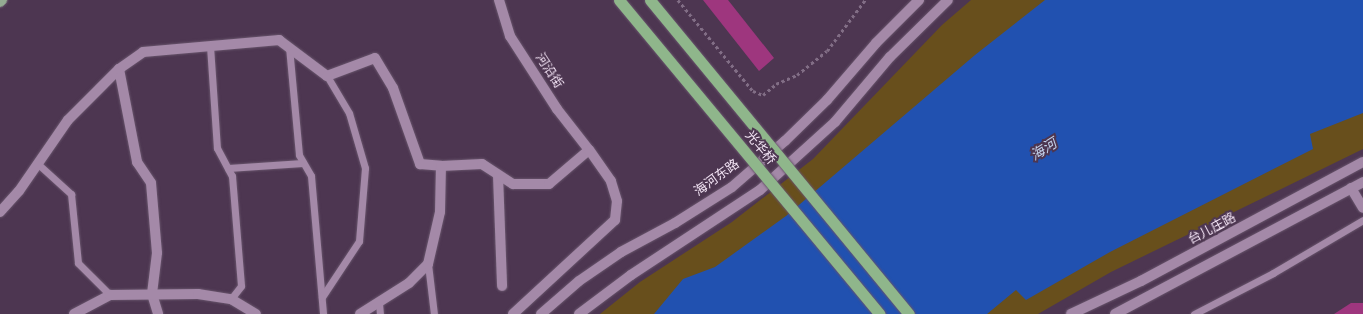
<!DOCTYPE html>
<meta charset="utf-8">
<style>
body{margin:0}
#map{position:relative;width:1363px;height:314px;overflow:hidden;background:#4d3651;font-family:Bitter,"Noto Sans SC",serif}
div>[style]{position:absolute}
.green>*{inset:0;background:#684f1c}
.water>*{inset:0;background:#2151b0}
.building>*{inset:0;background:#9e367e}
.path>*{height:2.5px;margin-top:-1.25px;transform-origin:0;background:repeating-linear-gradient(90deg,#826e86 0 3px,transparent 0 6px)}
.roads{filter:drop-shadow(0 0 1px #68556c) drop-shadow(0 0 1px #68556c)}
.service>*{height:7px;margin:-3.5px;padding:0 3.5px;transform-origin:3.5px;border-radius:3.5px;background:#a489a8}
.minor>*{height:10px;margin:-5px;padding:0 5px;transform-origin:5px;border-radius:5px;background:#a489a8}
.tertiary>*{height:10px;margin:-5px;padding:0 5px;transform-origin:5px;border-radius:5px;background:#a489a8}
.secondary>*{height:10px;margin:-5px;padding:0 5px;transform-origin:5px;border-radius:5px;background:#a489a8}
.primary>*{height:10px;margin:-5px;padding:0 5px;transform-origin:5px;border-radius:5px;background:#94ab92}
.bridges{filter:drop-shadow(0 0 1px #68556c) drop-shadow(0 0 1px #68556c)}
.trunk-bridge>*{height:11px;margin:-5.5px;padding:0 5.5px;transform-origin:5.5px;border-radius:5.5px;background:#8fb68b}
span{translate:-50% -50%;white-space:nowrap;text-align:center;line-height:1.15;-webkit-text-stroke:4px #4d3651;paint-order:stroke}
.street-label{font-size:13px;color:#f4e5f6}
.water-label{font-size:14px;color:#c4d2eb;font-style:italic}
</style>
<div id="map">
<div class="green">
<div style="clip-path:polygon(971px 0,1363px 0,1363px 149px,1111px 272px,1038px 314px,600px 314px,640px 282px,732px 222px,813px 159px,942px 25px)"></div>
</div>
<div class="water">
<div style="clip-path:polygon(1045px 0,1363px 0,1363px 113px,1310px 134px,1313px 149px,1110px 252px,1026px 300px,1016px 290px,987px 314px,654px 314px,683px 279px,715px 267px,786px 216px,975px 55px)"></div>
</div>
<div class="building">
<div style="clip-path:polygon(703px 0,728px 0,774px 58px,759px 71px)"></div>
<div style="clip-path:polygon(1351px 303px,1363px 303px,1363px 314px,1334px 314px)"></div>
</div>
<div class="path">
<div style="left:678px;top:0;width:118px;rotate:50.5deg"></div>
<div style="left:753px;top:91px;width:11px;rotate:22deg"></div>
<div style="left:763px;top:95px;width:17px;rotate:-40deg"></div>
<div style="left:776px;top:84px;width:23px;rotate:-23deg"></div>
<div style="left:797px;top:75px;width:38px;rotate:-39deg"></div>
<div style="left:827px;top:51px;width:64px;rotate:-53.3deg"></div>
</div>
<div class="roads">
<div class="service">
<div style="left:210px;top:46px;width:102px;rotate:86.1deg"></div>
<div style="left:217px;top:148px;width:32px;rotate:62deg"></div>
<div style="left:232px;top:176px;width:110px;rotate:85.3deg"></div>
<div style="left:241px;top:286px;width:16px;rotate:128deg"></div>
<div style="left:289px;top:47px;width:108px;rotate:84.7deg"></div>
<div style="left:299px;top:155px;width:24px;rotate:60deg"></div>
<div style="left:311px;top:176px;width:139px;rotate:85deg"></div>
<div style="left:38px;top:164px;width:45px;rotate:42.3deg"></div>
<div style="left:71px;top:194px;width:69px;rotate:84.2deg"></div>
<div style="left:78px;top:263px;width:45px;rotate:45deg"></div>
<div style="left:228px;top:168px;width:75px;rotate:-3.8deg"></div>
<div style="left:428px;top:264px;width:50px;rotate:83.2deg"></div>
<div style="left:322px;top:297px;width:67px;rotate:-56.5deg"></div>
<div style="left:359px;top:241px;width:73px;rotate:-85.3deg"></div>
<div style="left:365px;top:168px;width:57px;rotate:-106.2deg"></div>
<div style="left:349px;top:113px;width:43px;rotate:-120.7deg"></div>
<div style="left:379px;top:303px;width:11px;rotate:85deg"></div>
<div style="left:1194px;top:314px;width:89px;rotate:-27.4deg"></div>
<div style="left:1273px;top:273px;width:104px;rotate:-30.5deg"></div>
</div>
<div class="minor">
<div style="left:119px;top:69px;width:95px;rotate:79deg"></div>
<div style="left:137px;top:162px;width:25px;rotate:56deg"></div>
<div style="left:151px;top:183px;width:70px;rotate:85.1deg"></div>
<div style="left:157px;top:253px;width:41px;rotate:97deg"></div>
<div style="left:152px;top:294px;width:21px;rotate:73deg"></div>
<div style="left:498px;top:175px;width:111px;rotate:87.9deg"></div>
<div style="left:1351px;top:188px;width:23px;rotate:59deg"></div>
<div style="left:0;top:212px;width:28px;rotate:-48deg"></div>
<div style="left:19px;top:191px;width:86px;rotate:-55.4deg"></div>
<div style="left:68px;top:120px;width:72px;rotate:-45deg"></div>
<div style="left:119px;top:69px;width:29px;rotate:-35deg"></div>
<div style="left:143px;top:52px;width:137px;rotate:-5deg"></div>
<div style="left:279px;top:40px;width:60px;rotate:36.9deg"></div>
<div style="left:327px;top:76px;width:51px;rotate:-20.6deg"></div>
<div style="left:375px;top:58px;width:35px;rotate:59deg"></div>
<div style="left:393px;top:88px;width:81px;rotate:70.4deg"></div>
<div style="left:420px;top:164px;width:21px;rotate:5deg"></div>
<div style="left:74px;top:314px;width:41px;rotate:-27.8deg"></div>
<div style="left:110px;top:295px;width:88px;rotate:-0.7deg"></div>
<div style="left:198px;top:294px;width:33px;rotate:9deg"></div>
<div style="left:231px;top:299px;width:29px;rotate:31deg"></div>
<div style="left:360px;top:314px;width:58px;rotate:-32.3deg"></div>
<div style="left:409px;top:283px;width:27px;rotate:-45deg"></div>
<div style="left:428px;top:264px;width:53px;rotate:-77deg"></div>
<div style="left:440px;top:212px;width:46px;rotate:-88.8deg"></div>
<div style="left:441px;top:166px;width:41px;rotate:-2.8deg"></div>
<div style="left:482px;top:164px;width:37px;rotate:33deg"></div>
<div style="left:513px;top:184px;width:36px"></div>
<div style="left:549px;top:184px;width:52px;rotate:-40.4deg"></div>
<div style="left:589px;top:150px;width:52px;rotate:-128deg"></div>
<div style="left:557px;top:109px;width:87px;rotate:-122.8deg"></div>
<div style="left:510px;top:36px;width:38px;rotate:-107deg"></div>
</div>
<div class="tertiary">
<div style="left:1071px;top:314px;width:77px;rotate:-25.2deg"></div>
<div style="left:1141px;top:281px;width:252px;rotate:-28.2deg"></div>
<div style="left:1115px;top:314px;width:281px;rotate:-28deg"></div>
</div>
<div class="secondary">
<div style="left:513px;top:314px;width:139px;rotate:-42.7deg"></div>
<div style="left:615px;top:220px;width:19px;rotate:-84deg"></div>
<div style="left:617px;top:201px;width:21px;rotate:-107deg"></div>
<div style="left:611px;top:181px;width:38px;rotate:-125deg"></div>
<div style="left:541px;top:314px;width:50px;rotate:-41deg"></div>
<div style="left:579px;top:281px;width:51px;rotate:-34.6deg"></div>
<div style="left:621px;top:252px;width:61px;rotate:-28.2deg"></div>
<div style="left:675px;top:223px;width:67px;rotate:-32.3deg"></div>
<div style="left:732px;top:187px;width:70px;rotate:-41deg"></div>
<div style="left:785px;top:141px;width:59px;rotate:-44.3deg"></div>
<div style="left:827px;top:100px;width:75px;rotate:-49.3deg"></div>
<div style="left:876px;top:43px;width:61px;rotate:-45deg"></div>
<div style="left:579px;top:314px;width:65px;rotate:-36.9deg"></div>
<div style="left:631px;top:275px;width:154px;rotate:-33.4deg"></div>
<div style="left:760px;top:190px;width:101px;rotate:-42.2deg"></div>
<div style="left:835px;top:122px;width:85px;rotate:-49.8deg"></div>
<div style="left:890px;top:57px;width:81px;rotate:-44.5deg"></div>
</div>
<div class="primary">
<div style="left:0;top:2px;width:3px;rotate:-45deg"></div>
</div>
</div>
<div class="bridges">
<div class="trunk-bridge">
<div style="left:619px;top:0;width:408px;rotate:50.3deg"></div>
<div style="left:650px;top:0;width:407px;rotate:50.5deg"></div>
</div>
</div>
<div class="street-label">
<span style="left:549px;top:71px;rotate:57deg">河沿街</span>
<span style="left:760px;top:148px;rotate:50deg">光华桥</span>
<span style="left:717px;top:178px;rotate:-36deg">海河东路</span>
<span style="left:1212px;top:229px;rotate:-28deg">台儿庄路</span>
</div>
<div class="water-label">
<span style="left:1044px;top:150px;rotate:-32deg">海河</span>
</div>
</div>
